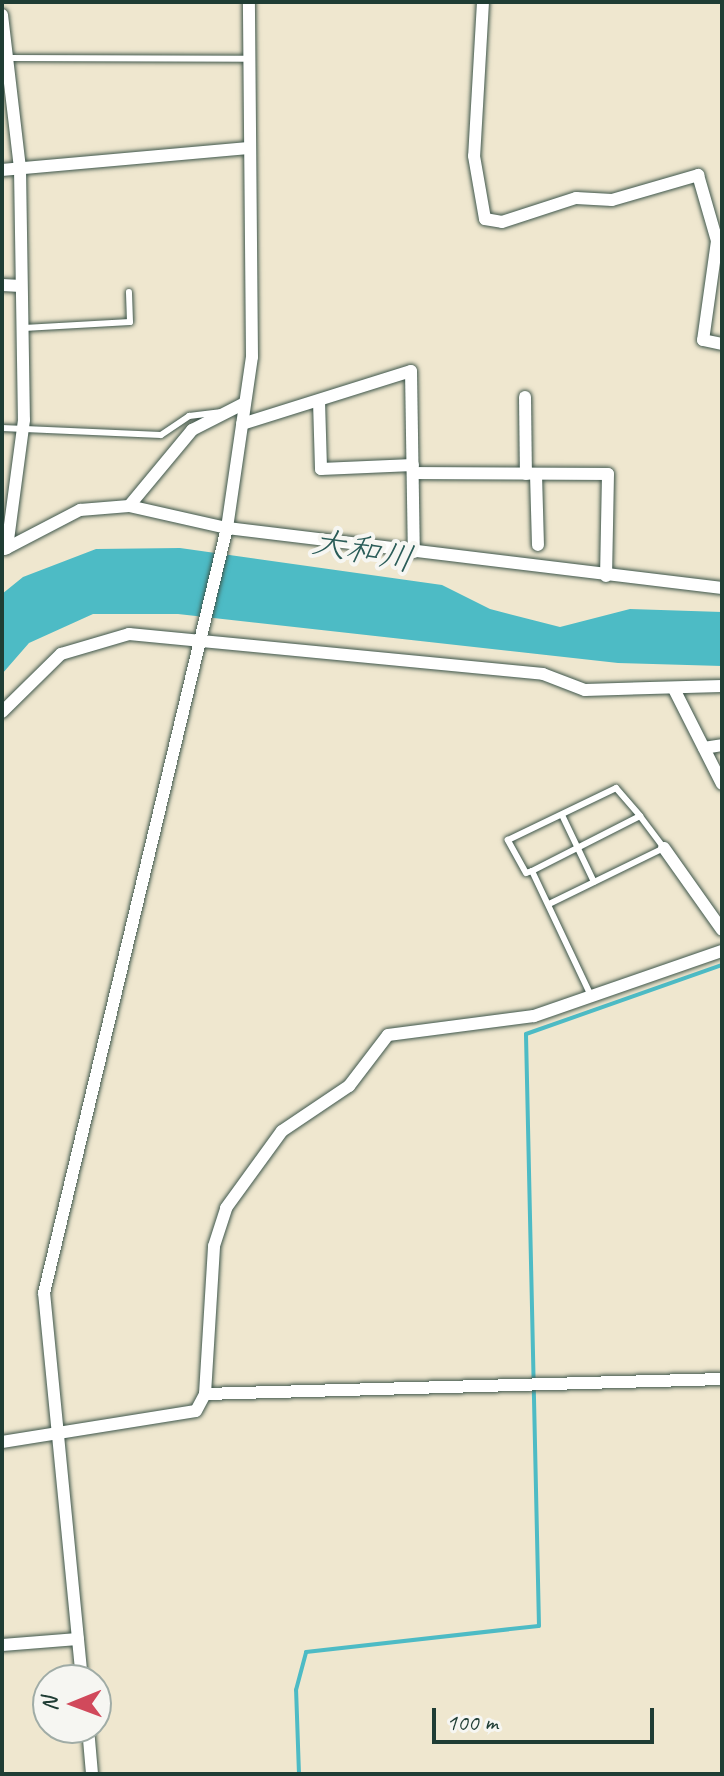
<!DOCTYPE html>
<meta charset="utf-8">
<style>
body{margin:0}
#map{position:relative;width:724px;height:1776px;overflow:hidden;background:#efe7cf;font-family:Caveat,"Klee One",sans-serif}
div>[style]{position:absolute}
.water>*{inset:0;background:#4dbbc5}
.stream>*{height:4px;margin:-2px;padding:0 2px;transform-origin:2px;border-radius:2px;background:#4dbbc5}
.roads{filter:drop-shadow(0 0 2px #3e564b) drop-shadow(0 0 2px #3e564b)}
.service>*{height:6px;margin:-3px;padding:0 3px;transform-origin:3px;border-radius:3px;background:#fff}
.minor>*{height:12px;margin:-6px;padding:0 6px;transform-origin:6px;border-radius:6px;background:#fff}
span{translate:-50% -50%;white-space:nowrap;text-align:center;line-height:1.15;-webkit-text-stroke:8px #f6f6f2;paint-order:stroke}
.water-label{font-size:34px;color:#2a5c58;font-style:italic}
.frame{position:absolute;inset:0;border:4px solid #1f3d34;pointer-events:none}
.north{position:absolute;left:32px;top:1664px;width:80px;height:80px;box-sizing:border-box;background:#f6f6f2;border:2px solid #a0aca6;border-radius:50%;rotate:269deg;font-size:22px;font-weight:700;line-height:32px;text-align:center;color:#1f3d34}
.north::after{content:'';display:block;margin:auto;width:28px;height:36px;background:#d1495b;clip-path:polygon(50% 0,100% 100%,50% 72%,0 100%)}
.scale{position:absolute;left:432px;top:1708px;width:222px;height:36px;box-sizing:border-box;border:4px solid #1f3d34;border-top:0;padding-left:10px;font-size:24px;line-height:28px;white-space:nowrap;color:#1f3d34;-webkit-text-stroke:6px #f6f6f2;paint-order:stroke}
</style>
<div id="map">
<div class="water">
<div style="clip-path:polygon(180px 548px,442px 585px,490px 609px,560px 627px,630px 609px,722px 612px,722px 666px,618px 663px,178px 614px,93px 614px,29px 643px,2px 674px,2px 594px,23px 577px,96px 549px)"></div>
</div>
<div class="stream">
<div style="left:299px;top:1774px;width:84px;rotate:-92deg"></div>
<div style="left:296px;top:1690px;width:39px;rotate:-75deg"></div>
<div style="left:306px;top:1652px;width:234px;rotate:-6.4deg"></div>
<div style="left:539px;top:1626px;width:592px;rotate:-91.26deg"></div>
<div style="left:526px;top:1034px;width:208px;rotate:-19.4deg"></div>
</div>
<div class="roads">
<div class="service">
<div style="left:9px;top:58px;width:239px;rotate:0.2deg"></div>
<div style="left:24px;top:328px;width:106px;rotate:-3.2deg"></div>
<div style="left:130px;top:322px;width:30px;rotate:-92deg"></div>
<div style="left:2px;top:428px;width:159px;rotate:2.5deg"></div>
<div style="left:161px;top:435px;width:34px;rotate:-34deg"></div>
<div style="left:189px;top:416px;width:31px;rotate:-7deg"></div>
<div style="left:562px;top:815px;width:74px;rotate:64.5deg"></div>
<div style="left:532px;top:871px;width:6px;rotate:162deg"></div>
<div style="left:526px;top:873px;width:38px;rotate:-119deg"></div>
<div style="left:508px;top:840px;width:120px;rotate:-25.7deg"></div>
<div style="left:616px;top:788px;width:37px;rotate:49deg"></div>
<div style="left:549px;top:904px;width:128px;rotate:-26deg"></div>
<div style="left:664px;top:848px;width:40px;rotate:-127deg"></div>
<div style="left:640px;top:816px;width:121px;rotate:153deg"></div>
<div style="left:532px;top:871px;width:138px;rotate:64.7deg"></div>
</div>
<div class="minor">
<div style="left:483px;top:2px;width:154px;rotate:93.3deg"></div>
<div style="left:474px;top:156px;width:64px;rotate:80.1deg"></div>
<div style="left:485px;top:219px;width:17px;rotate:10deg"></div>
<div style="left:502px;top:222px;width:78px;rotate:-18deg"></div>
<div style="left:576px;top:198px;width:36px;rotate:3deg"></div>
<div style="left:612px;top:200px;width:90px;rotate:-16.2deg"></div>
<div style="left:698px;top:175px;width:69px;rotate:73.9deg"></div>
<div style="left:717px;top:241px;width:100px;rotate:98deg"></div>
<div style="left:703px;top:340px;width:19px;rotate:12deg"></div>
<div style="left:2px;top:15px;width:155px;rotate:83.3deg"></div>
<div style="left:20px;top:169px;width:251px;rotate:89.1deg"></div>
<div style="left:24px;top:420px;width:129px;rotate:97.6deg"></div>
<div style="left:2px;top:170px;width:247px;rotate:-5.1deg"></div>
<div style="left:2px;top:285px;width:19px;rotate:3deg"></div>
<div style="left:525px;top:397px;width:77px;rotate:89.3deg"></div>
<div style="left:319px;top:401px;width:68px;rotate:88.3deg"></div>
<div style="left:321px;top:469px;width:92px;rotate:-2.5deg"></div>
<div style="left:242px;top:424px;width:177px;rotate:-17.4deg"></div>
<div style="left:411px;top:371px;width:181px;rotate:89.1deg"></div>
<div style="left:413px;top:473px;width:195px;rotate:0.3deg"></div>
<div style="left:608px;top:474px;width:102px;rotate:91.1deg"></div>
<div style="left:536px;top:474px;width:71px;rotate:88.4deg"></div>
<div style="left:129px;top:506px;width:100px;rotate:12.7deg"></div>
<div style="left:227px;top:528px;width:499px;rotate:6.9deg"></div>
<div style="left:5px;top:549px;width:85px;rotate:-27.5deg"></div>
<div style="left:80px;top:510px;width:49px;rotate:-4.7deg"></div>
<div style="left:129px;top:506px;width:99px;rotate:-50.3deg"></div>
<div style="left:192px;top:430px;width:59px;rotate:-27deg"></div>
<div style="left:675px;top:691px;width:104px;rotate:63.2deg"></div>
<div style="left:2px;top:712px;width:83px;rotate:-44.5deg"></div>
<div style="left:61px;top:654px;width:71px;rotate:-16.4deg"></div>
<div style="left:129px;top:634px;width:416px;rotate:5.5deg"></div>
<div style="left:543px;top:674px;width:45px;rotate:20.9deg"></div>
<div style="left:585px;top:690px;width:137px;rotate:-1.7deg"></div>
<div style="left:704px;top:748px;width:18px;rotate:-9deg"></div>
<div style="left:664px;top:848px;width:100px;rotate:54.7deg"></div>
<div style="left:205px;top:1394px;width:517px;rotate:-1.66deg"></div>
<div style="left:2px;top:1442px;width:196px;rotate:-9.1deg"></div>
<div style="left:196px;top:1411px;width:19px;rotate:-62deg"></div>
<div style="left:205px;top:1394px;width:148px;rotate:-86.5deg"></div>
<div style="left:214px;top:1246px;width:40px;rotate:-72deg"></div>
<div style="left:226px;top:1208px;width:95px;rotate:-54deg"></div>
<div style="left:282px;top:1131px;width:81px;rotate:-33.9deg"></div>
<div style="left:349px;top:1086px;width:64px;rotate:-52.6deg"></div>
<div style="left:388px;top:1035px;width:147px;rotate:-7.4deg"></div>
<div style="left:534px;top:1016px;width:199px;rotate:-19.1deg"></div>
<div style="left:2px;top:1645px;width:76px;rotate:-4.5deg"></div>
<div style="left:82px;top:1680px;width:389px;rotate:-95.6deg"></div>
<div style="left:44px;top:1293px;width:787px;rotate:-76.55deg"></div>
<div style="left:227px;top:528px;width:173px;rotate:-81.7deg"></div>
<div style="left:252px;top:357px;width:355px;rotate:-90.5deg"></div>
<div style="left:88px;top:1728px;width:46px;rotate:85deg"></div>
</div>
</div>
<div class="water-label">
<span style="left:363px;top:550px;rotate:11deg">大和川</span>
</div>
<div class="frame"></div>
<div class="north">N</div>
<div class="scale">100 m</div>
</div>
